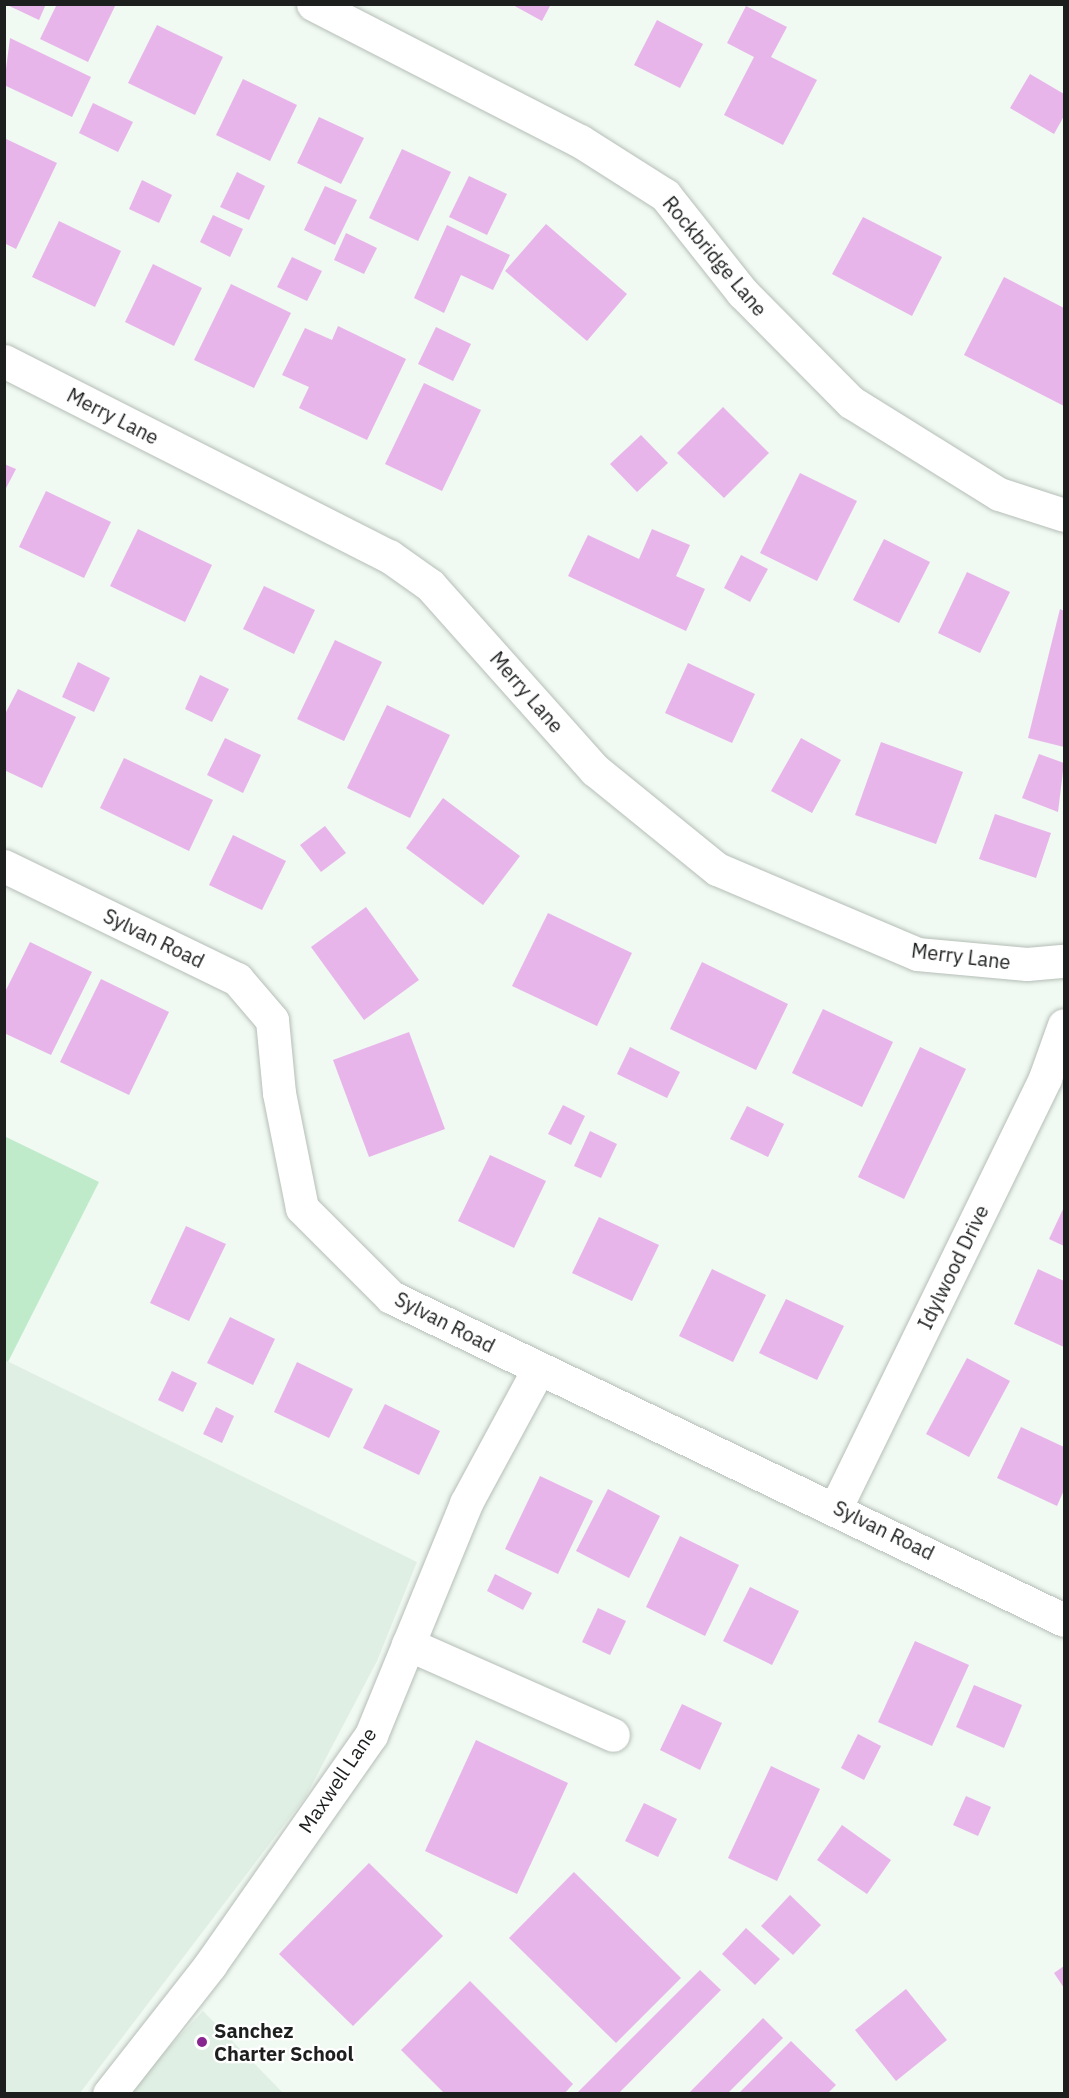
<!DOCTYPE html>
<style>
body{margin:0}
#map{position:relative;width:1069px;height:2098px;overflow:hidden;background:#f0f9f2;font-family:"IBM Plex Sans",sans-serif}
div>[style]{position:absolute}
.built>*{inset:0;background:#e0efe3}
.green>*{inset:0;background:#c0ebcb}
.building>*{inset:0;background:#e8b5ea}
.roads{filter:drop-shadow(0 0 2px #b5beb7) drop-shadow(0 0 2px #b5beb7)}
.minor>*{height:33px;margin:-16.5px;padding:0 16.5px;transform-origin:16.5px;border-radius:16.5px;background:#fff}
.dots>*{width:16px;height:16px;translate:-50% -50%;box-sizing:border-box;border:3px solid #fff;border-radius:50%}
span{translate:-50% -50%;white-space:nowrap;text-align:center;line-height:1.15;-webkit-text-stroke:4.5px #fff;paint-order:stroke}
.street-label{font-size:20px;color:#1c1f1d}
.poi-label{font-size:20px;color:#1c1f1d;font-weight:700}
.left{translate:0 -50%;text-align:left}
.frame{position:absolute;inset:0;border:6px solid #1c1f1d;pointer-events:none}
</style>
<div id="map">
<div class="built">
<div style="clip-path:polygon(5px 1360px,417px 1562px,377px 1661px,306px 1796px,80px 2093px,5px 2093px)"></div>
<div style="clip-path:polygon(203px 2011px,283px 2093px,125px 2094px)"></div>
</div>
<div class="green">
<div style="clip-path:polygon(4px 1136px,99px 1182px,8px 1362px,4px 1360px)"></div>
</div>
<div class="building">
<div style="clip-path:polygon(5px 4px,46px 4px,39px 20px)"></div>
<div style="clip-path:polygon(57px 4px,116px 4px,88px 62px,40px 39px)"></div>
<div style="clip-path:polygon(511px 4px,551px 4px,542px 21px)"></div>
<div style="clip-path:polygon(746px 6px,787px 27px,771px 57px,817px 80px,783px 145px,724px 115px,754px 57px,727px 43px)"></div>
<div style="clip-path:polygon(657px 20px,703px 44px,680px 88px,634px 65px)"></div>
<div style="clip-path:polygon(157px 25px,223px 57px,195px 115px,128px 83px)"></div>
<div style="clip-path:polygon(10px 38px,91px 77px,72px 117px,4px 85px)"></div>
<div style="clip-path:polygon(1030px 74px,1064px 94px,1064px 116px,1054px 134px,1010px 108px)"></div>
<div style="clip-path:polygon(243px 79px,297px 105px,270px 161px,216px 135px)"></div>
<div style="clip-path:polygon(93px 103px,133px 122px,118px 152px,79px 133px)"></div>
<div style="clip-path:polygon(319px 117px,364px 138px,341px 184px,297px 163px)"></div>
<div style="clip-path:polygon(4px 138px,57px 163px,16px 249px,4px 243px)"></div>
<div style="clip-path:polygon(402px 149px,451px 172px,418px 241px,369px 218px)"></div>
<div style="clip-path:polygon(237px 172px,265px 186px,249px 220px,220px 207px)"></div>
<div style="clip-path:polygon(469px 176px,507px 194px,487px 235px,449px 217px)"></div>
<div style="clip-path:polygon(142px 180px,172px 195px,159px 223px,129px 209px)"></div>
<div style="clip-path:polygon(325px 186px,357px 200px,335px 245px,304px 230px)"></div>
<div style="clip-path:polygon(213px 215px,243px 229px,230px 257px,200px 242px)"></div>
<div style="clip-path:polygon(863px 217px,942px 257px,912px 316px,832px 274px)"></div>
<div style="clip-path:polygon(59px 221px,121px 251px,95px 307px,32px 277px)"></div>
<div style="clip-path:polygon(546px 224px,627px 294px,587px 341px,505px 271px)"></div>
<div style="clip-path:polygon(447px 225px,510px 255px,493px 290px,461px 275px,444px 313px,414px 298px)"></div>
<div style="clip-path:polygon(346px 233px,377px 248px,364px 274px,334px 260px)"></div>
<div style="clip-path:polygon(292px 257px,322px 271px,307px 301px,277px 287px)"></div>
<div style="clip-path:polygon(153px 264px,202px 288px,174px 346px,125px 322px)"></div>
<div style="clip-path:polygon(1004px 277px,1064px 308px,1064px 406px,964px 355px)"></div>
<div style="clip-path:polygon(231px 284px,291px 313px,254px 388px,194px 360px)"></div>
<div style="clip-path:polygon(338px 326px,406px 359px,367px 440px,299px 408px,309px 387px,282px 375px,305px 328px,332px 340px)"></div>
<div style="clip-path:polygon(436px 327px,471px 344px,453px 381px,418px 364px)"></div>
<div style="clip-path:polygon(424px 383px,481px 410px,442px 491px,385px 464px)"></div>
<div style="clip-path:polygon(723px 407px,769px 453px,724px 498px,677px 453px)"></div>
<div style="clip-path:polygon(641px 435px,668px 463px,637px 492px,610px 464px)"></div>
<div style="clip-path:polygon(4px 464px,16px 469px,4px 492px)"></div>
<div style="clip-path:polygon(800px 473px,857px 501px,817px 581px,760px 553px)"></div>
<div style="clip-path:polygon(46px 491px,111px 522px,84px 578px,19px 547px)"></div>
<div style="clip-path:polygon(138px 529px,212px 565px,185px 622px,110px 586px)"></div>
<div style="clip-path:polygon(652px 529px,690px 545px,676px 576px,705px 589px,686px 631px,568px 576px,588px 535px,639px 559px)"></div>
<div style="clip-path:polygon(884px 539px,930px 562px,899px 623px,853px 600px)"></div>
<div style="clip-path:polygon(741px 555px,768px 569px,750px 602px,724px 588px)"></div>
<div style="clip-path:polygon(967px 572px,1010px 592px,980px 653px,938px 633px)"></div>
<div style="clip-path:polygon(264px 586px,315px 610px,294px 654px,243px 629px)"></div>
<div style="clip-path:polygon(1060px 609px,1064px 611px,1064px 747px,1028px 738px)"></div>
<div style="clip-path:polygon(335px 640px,382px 662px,344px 741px,297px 719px)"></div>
<div style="clip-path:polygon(78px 662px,110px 678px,94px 712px,62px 697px)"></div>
<div style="clip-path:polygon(688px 663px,755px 694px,732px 743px,665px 713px)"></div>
<div style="clip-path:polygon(200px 675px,229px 689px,212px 722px,185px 709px)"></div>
<div style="clip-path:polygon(18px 689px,76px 717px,42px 788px,4px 770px,4px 716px)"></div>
<div style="clip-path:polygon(387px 705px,450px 735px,410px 818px,347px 788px)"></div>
<div style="clip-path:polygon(225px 738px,261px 755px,243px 793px,207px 775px)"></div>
<div style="clip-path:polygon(801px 738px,841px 760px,812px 813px,771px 791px)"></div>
<div style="clip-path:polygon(881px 742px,963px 772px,936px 844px,855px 815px)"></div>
<div style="clip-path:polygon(1039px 754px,1064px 763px,1058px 812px,1022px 798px)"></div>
<div style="clip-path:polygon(124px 758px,213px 800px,189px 851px,100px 808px)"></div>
<div style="clip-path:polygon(443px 798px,520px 856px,483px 905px,406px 848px)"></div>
<div style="clip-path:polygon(995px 814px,1051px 833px,1036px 878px,979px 859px)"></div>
<div style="clip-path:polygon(325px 826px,346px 853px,321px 872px,300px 845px)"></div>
<div style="clip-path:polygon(233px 835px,286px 861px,262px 910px,209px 885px)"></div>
<div style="clip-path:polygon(366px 907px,419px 980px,364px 1020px,311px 947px)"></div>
<div style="clip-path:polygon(548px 913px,632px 953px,597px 1026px,512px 986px)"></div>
<div style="clip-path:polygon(30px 942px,92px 972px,51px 1055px,4px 1033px,4px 994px)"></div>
<div style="clip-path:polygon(702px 962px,788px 1004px,756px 1070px,670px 1029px)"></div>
<div style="clip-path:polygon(101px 979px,169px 1012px,129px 1095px,60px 1062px)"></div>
<div style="clip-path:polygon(823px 1009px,893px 1042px,862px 1107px,792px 1073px)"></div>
<div style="clip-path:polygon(409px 1032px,445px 1129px,369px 1157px,333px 1060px)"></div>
<div style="clip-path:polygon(630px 1047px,680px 1072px,667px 1098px,617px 1074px)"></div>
<div style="clip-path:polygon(920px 1047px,966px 1069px,904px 1199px,858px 1177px)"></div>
<div style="clip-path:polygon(563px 1105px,585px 1116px,571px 1145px,548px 1134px)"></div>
<div style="clip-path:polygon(747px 1106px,784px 1124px,768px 1157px,730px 1139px)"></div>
<div style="clip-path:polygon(590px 1131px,617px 1144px,601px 1178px,574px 1166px)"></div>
<div style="clip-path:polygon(490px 1155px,546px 1181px,514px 1248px,458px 1221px)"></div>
<div style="clip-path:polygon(1064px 1207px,1064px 1246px,1049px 1239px)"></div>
<div style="clip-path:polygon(599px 1217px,659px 1245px,632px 1301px,572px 1273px)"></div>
<div style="clip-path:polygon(186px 1226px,226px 1244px,189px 1321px,150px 1303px)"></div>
<div style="clip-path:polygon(712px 1269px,766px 1295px,733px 1362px,679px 1336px)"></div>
<div style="clip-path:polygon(1038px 1269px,1064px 1281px,1064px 1347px,1014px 1324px)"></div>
<div style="clip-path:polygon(786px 1299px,844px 1326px,817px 1380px,759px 1353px)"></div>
<div style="clip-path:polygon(230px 1317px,275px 1339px,253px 1385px,207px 1363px)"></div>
<div style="clip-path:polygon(967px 1358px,1010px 1381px,969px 1457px,926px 1434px)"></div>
<div style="clip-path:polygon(297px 1362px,353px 1389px,329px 1438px,274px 1412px)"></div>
<div style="clip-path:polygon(172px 1371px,197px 1383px,183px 1412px,158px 1400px)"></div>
<div style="clip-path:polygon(385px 1404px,440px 1431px,419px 1475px,363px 1448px)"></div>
<div style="clip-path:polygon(216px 1407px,234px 1416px,222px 1443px,203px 1434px)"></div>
<div style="clip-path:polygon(1021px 1427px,1064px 1447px,1064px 1490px,1057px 1506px,997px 1478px)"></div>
<div style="clip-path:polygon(540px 1476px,593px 1501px,558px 1574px,505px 1549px)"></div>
<div style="clip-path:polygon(608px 1489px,660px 1516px,629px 1578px,576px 1551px)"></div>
<div style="clip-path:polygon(680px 1536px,739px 1565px,705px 1636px,646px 1607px)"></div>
<div style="clip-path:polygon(495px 1574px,532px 1593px,523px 1610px,487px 1591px)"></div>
<div style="clip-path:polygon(750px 1587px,799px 1611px,772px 1665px,723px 1641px)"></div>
<div style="clip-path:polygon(598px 1608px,626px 1621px,610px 1655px,582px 1642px)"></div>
<div style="clip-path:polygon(915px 1641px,969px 1665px,932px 1746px,878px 1722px)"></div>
<div style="clip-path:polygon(974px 1685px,1022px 1705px,1004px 1748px,956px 1727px)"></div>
<div style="clip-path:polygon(682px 1704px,722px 1723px,700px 1770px,660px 1750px)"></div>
<div style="clip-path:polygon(858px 1734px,881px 1746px,864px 1780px,841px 1768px)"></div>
<div style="clip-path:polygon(476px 1740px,568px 1783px,517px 1894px,425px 1851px)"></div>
<div style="clip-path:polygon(771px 1766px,820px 1789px,777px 1881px,728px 1858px)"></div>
<div style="clip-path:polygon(966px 1796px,991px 1807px,978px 1836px,953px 1825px)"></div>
<div style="clip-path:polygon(644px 1803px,677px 1819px,658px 1857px,625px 1841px)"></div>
<div style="clip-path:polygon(842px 1825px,891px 1860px,867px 1894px,817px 1860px)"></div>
<div style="clip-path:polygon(369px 1863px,443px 1936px,353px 2026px,279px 1954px)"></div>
<div style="clip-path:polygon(574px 1872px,681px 1978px,616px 2043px,509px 1938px)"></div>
<div style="clip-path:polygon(790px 1895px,821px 1925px,793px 1955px,761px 1926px)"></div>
<div style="clip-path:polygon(746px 1928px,780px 1959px,755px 1985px,722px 1954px)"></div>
<div style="clip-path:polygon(1064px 1966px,1064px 1988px,1054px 1973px)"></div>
<div style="clip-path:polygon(700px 1970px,721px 1990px,618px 2094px,576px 2094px)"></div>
<div style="clip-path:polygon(470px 1981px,573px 2084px,564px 2094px,445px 2094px,401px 2050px)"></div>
<div style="clip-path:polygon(906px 1989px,947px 2040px,896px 2081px,855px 2030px)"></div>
<div style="clip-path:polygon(763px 2018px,783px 2038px,727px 2094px,688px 2094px)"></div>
<div style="clip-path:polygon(791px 2041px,836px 2085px,827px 2094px,738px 2094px)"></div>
</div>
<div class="roads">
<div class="minor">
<div style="left:313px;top:4px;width:300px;rotate:27.2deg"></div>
<div style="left:580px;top:141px;width:101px;rotate:32.4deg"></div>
<div style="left:665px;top:195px;width:124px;rotate:51.6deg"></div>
<div style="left:742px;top:292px;width:155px;rotate:45.3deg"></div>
<div style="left:851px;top:402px;width:174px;rotate:31.9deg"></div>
<div style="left:999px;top:494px;width:68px;rotate:17.9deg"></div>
<div style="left:4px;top:361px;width:432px;rotate:26.9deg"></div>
<div style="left:389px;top:556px;width:50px;rotate:35.3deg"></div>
<div style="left:430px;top:585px;width:248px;rotate:48.3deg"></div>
<div style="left:595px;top:770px;width:157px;rotate:39.1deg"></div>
<div style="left:717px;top:869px;width:217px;rotate:23deg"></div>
<div style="left:917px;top:954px;width:110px;rotate:5.2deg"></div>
<div style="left:1027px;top:964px;width:37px;rotate:-5deg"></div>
<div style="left:4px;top:866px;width:259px;rotate:25.9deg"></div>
<div style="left:237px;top:979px;width:54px;rotate:49.5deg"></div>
<div style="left:272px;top:1020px;width:73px;rotate:84.5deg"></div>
<div style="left:279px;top:1093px;width:117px;rotate:78.7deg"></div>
<div style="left:302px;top:1208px;width:126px;rotate:45deg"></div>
<div style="left:391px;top:1297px;width:746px;rotate:25.64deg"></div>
<div style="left:836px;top:1507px;width:477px;rotate:-64deg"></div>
<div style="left:1045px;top:1078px;width:56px;rotate:-70.3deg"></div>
<div style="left:408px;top:1644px;width:224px;rotate:23.9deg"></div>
<div style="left:109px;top:2094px;width:164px;rotate:-51.9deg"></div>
<div style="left:210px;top:1965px;width:281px;rotate:-55deg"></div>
<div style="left:371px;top:1735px;width:251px;rotate:-67.7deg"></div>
<div style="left:466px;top:1503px;width:153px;rotate:-61.6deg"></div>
</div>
</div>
<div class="dots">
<div style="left:202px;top:2042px;background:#892790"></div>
</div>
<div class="street-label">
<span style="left:715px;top:256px;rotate:50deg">Rockbridge Lane</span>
<span style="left:113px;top:416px;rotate:27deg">Merry Lane</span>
<span style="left:527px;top:692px;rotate:49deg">Merry Lane</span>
<span style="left:154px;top:938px;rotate:26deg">Sylvan Road</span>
<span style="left:961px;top:956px;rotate:7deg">Merry Lane</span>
<span style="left:953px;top:1267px;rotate:-64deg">Idylwood Drive</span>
<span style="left:445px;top:1322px;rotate:27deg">Sylvan Road</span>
<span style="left:884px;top:1530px;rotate:26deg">Sylvan Road</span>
<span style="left:337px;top:1780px;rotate:-56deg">Maxwell Lane</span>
</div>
<div class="poi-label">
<span class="left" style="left:214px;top:2042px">Sanchez<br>Charter School</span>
</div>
<div class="frame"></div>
</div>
